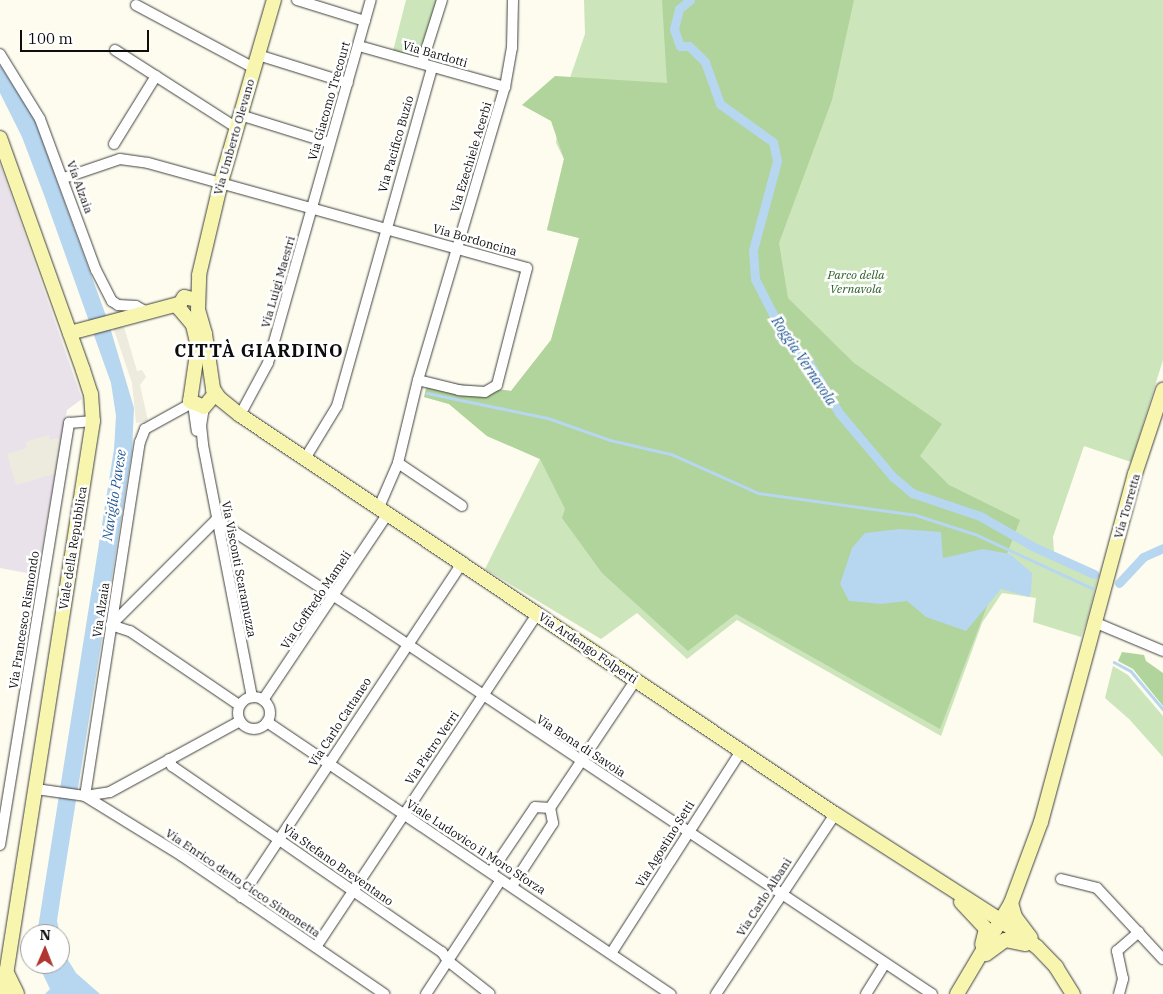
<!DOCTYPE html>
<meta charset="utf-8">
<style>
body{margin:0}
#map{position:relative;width:1163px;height:994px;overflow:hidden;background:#fdfcee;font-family:"IBM Plex Serif",serif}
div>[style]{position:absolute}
.industrial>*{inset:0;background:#eae2eb}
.green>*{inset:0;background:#cde5ba}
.forest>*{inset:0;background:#b0d49b}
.plaza>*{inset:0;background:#edeade}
.water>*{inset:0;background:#b7d6f0}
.stream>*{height:2.5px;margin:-1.25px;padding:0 1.25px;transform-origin:1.25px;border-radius:1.25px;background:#b7d6f0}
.canal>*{height:9px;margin:-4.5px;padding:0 4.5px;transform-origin:4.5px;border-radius:4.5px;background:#b7d6f0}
.roads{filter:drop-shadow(0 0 1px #404040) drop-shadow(0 0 1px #404040)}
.street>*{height:10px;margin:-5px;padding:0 5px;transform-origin:5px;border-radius:5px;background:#fff}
.street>.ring{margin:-5px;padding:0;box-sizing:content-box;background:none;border:10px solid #fff;border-radius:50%}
.secondary>*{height:14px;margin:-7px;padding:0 7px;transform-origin:7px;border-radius:7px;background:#f8f6ae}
span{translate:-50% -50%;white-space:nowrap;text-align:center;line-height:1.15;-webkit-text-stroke:5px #fff;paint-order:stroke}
.street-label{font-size:12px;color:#0d0d0d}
.park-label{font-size:12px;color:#2a5e23;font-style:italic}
.water-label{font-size:14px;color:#215893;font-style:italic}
.district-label{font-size:18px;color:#0d0d0d;font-weight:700;letter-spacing:1px}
.north{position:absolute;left:20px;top:924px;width:50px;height:50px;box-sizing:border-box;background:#fff;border:1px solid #9e9e9e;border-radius:50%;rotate:1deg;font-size:14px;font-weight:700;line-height:20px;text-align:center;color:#0d0d0d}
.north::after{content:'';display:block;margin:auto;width:18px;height:22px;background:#b03631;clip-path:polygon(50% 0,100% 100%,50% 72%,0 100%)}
.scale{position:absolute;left:20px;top:30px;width:129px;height:22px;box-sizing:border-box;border:2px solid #0d0d0d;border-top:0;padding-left:6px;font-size:15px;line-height:18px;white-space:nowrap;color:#0d0d0d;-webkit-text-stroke:4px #fff;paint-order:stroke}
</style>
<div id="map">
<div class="industrial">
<div style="clip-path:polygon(0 164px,82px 399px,67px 410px,37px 575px,0 568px)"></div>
</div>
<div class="green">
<div style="clip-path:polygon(406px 0,437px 0,419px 59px,393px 51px)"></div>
<div style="clip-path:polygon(584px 0,1163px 0,1163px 360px,1131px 462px,1084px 446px,1053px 537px,1054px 552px,1099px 573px,1087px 620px,1081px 637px,1033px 622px,1036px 598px,1002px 593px,982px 623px,941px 736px,737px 620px,687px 659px,637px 613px,601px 639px,485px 569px,540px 459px,487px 436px,449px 404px,424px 397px,466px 387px,511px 391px,551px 340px,579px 238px,547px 230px,564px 159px,556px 143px,559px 110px,585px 34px)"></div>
<div style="clip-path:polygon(1113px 666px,1128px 675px,1163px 716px,1163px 757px,1129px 719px,1105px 698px)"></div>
</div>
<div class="forest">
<div style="clip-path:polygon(662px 0,854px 0,832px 100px,779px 243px,788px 298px,854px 363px,942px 424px,920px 456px,949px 485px,1020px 520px,940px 729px,736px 614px,688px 651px,602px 573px,562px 518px,565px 509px,540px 459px,487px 436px,449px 404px,424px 397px,428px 380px,511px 391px,551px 340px,579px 238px,547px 230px,564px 159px,551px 121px,522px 105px,555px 76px,667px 83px)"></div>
<div style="clip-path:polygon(1122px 652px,1144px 655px,1146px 661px,1163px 673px,1163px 706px,1133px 669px,1118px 661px)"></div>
</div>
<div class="plaza">
<div style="clip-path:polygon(110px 318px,118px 327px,124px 327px,137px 371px,142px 370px,146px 377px,140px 385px,148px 421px,136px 423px,132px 383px)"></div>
<div style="clip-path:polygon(49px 435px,50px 440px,61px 437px,54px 474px,16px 485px,7px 454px,27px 448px,25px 442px)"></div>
</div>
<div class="water">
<div style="clip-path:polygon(0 65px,35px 121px,109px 324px,134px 408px,132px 451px,61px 894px,57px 921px,60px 934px,37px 934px,114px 449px,116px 416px,111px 383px,44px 195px,22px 137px,0 93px)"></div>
<div style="clip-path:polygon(900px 529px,941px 532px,943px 558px,983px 549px,1010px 554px,1032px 573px,1031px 593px,1029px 597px,1001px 589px,966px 631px,926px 617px,907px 601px,881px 604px,849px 601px,840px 584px,852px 548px,865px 533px)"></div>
<div style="clip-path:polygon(60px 934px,68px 960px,76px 973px,100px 994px,45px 994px,50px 989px,38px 964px,60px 964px)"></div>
</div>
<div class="stream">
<div style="left:427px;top:393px;width:124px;rotate:11.7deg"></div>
<div style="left:548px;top:418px;width:66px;rotate:19.5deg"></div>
<div style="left:610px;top:440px;width:63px;rotate:12.9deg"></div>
<div style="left:671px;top:454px;width:95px;rotate:24.1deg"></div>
<div style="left:758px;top:493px;width:160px;rotate:7.9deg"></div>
<div style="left:916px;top:515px;width:62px;rotate:17.9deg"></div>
<div style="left:975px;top:534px;width:129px;rotate:24.8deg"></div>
<div style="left:1114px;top:662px;width:19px;rotate:28deg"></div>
<div style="left:1131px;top:671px;width:50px;rotate:49.9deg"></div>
</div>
<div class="canal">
<div style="left:690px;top:0;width:14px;rotate:141deg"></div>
<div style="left:679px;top:9px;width:21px;rotate:104deg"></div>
<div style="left:674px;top:29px;width:18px;rotate:71deg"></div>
<div style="left:680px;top:46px;width:9px"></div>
<div style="left:689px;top:46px;width:23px;rotate:45deg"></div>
<div style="left:705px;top:62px;width:45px;rotate:70.3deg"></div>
<div style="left:720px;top:104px;width:65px;rotate:35.6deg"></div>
<div style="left:773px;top:142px;width:19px;rotate:78deg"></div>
<div style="left:777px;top:161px;width:92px;rotate:105.1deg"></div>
<div style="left:753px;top:250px;width:29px;rotate:86deg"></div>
<div style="left:755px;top:279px;width:48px;rotate:62.9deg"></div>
<div style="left:777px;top:322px;width:31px;rotate:58deg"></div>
<div style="left:793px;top:348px;width:20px;rotate:41deg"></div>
<div style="left:808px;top:361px;width:61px;rotate:59.2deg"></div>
<div style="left:839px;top:413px;width:82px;rotate:49.9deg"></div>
<div style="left:892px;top:476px;width:26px;rotate:40deg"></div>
<div style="left:912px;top:493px;width:72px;rotate:18.7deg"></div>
<div style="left:980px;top:516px;width:62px;rotate:29.9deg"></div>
<div style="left:1034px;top:547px;width:66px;rotate:24.2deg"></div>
<div style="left:1119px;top:583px;width:35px;rotate:-47deg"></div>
<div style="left:1143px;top:557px;width:22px;rotate:-24deg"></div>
</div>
<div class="roads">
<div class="street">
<div style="left:297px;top:0;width:71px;rotate:17.2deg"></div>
<div style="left:136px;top:5px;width:134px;rotate:28.1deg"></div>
<div style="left:359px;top:46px;width:152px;rotate:15.7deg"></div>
<div style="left:115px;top:50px;width:145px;rotate:32.6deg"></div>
<div style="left:0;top:54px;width:76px;rotate:58.4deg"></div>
<div style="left:40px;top:119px;width:161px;rotate:69.7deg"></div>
<div style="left:96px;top:270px;width:35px;rotate:63deg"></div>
<div style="left:112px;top:301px;width:7px;rotate:34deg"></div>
<div style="left:118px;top:305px;width:18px;rotate:3deg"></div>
<div style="left:136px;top:306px;width:10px;rotate:29deg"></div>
<div style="left:258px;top:55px;width:94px;rotate:17.3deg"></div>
<div style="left:422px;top:63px;width:66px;rotate:-72.4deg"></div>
<div style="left:240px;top:115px;width:94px;rotate:17.3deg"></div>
<div style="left:114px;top:144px;width:80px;rotate:-58.3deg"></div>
<div style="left:64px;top:178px;width:59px;rotate:-18.7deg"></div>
<div style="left:120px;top:159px;width:28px;rotate:8deg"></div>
<div style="left:148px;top:163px;width:393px;rotate:15.5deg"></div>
<div style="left:527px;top:268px;width:121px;rotate:104.4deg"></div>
<div style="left:497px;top:385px;width:14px;rotate:150deg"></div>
<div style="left:485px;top:392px;width:26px;rotate:-176deg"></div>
<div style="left:459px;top:390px;width:42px;rotate:-166.3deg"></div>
<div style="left:193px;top:404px;width:27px;rotate:82deg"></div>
<div style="left:204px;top:407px;width:18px;rotate:99deg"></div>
<div style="left:201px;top:425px;width:20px;rotate:84deg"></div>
<div style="left:203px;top:445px;width:257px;rotate:79deg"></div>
<div style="left:240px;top:415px;width:59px;rotate:-61.7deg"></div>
<div style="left:268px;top:363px;width:377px;rotate:-74.2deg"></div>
<div style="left:306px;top:457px;width:60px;rotate:-58.7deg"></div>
<div style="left:337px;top:406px;width:352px;rotate:-74.3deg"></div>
<div style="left:398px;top:463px;width:77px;rotate:33.9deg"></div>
<div style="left:379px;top:507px;width:48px;rotate:-66.6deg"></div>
<div style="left:398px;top:463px;width:85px;rotate:-76.5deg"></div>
<div style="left:418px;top:380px;width:306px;rotate:-73.5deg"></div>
<div style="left:505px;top:87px;width:40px;rotate:-80deg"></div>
<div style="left:512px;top:48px;width:48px;rotate:-88.8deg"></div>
<div style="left:1094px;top:622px;width:75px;rotate:22.8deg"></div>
<div style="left:111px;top:625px;width:148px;rotate:-45deg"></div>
<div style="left:216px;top:520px;width:174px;rotate:32.8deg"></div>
<div style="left:362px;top:614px;width:685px;rotate:33.69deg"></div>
<div style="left:111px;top:625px;width:20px;rotate:18deg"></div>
<div style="left:130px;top:631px;width:132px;rotate:34.2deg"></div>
<div class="ring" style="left:238px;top:697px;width:22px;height:22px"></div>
<div style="left:263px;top:700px;width:225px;rotate:-56.2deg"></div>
<div style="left:267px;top:722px;width:487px;rotate:34deg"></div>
<div style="left:169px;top:759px;width:8px;rotate:67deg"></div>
<div style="left:172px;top:766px;width:328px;rotate:34.6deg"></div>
<div style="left:442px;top:952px;width:11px;rotate:56deg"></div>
<div style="left:448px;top:961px;width:53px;rotate:38.2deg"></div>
<div style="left:36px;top:789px;width:49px;rotate:8.1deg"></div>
<div style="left:85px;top:796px;width:25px;rotate:-9deg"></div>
<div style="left:110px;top:792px;width:148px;rotate:-28.6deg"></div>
<div style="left:85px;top:796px;width:358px;rotate:-81.2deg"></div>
<div style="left:140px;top:442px;width:14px;rotate:-69deg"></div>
<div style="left:145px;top:429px;width:54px;rotate:-29deg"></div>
<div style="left:85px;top:796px;width:114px;rotate:31.7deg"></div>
<div style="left:182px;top:856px;width:245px;rotate:34.3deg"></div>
<div style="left:0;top:845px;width:428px;rotate:-80.7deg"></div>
<div style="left:69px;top:423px;width:24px;rotate:-5deg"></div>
<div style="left:491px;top:872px;width:78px;rotate:-55.9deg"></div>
<div style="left:535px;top:807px;width:15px;rotate:4deg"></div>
<div style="left:1061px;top:879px;width:37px;rotate:14deg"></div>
<div style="left:1097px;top:888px;width:97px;rotate:47.1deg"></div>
<div style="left:512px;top:886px;width:75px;rotate:-56.9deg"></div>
<div style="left:553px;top:823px;width:15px;rotate:-101deg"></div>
<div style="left:550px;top:808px;width:153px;rotate:-56.2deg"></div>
<div style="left:241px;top:897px;width:400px;rotate:-56.5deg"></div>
<div style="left:316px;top:947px;width:400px;rotate:-56.4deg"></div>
<div style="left:612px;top:952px;width:239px;rotate:-57.3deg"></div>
<div style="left:426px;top:994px;width:136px;rotate:-56.7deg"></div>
<div style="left:716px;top:994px;width:216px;rotate:-56.5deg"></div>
<div style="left:866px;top:994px;width:36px;rotate:-58deg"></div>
<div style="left:1119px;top:994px;width:16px;rotate:-75deg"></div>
<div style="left:1123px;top:979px;width:29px;rotate:-102deg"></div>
<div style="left:1117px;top:951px;width:29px;rotate:-41deg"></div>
</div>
<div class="secondary">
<div style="left:0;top:138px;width:246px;rotate:70.3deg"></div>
<div style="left:83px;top:370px;width:25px;rotate:72deg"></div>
<div style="left:91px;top:394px;width:27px;rotate:86deg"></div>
<div style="left:93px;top:421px;width:580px;rotate:98.93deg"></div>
<div style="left:197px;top:300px;width:13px;rotate:-167deg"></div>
<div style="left:184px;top:297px;width:12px;rotate:121deg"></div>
<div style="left:178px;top:307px;width:23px;rotate:50deg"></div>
<div style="left:193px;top:325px;width:23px;rotate:77deg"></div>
<div style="left:198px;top:347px;width:55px;rotate:98.4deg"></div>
<div style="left:190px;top:401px;width:15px;rotate:23deg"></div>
<div style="left:204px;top:407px;width:16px;rotate:-50deg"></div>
<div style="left:214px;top:395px;width:62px;rotate:-98.4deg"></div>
<div style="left:205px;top:334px;width:25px;rotate:-106deg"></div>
<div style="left:198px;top:310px;width:35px;rotate:-88deg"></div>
<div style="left:199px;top:275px;width:96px;rotate:-76.7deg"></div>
<div style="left:221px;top:182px;width:190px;rotate:-73.8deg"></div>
<div style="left:70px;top:333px;width:112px;rotate:-15deg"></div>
<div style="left:213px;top:389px;width:11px;rotate:56deg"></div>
<div style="left:219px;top:398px;width:27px;rotate:39deg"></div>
<div style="left:240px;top:415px;width:716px;rotate:33.85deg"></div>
<div style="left:835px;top:814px;width:196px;rotate:32.7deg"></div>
<div style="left:1000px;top:920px;width:46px;rotate:36.1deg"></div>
<div style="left:1037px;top:947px;width:28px;rotate:46deg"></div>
<div style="left:1056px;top:967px;width:32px;rotate:58deg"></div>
<div style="left:961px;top:902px;width:37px;rotate:47deg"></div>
<div style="left:986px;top:929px;width:16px;rotate:104deg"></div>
<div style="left:1011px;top:903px;width:15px;rotate:74deg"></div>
<div style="left:1015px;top:917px;width:26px;rotate:53deg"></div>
<div style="left:986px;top:954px;width:24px;rotate:-36deg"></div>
<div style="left:1005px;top:940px;width:21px;rotate:11deg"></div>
<div style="left:6px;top:971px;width:25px;rotate:64deg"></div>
<div style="left:957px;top:994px;width:106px;rotate:-59.3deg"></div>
<div style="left:1011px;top:903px;width:86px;rotate:-69.7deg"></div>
<div style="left:1041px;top:822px;width:360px;rotate:-74.9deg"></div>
<div style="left:1135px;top:474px;width:89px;rotate:-71.6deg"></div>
</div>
</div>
<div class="street-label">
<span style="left:435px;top:54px;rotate:16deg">Via Bardotti</span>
<span style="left:329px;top:101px;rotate:-74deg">Via Giacomo Trecourt</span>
<span style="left:234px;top:137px;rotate:-74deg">Via Umberto Olevano</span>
<span style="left:396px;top:144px;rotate:-74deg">Via Pacifico Buzio</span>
<span style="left:471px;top:157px;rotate:-73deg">Via Ezechiele Acerbi</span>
<span style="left:80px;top:187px;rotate:70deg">Via Alzaia</span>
<span style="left:475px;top:240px;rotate:16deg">Via Bordoncina</span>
<span style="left:278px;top:282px;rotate:-74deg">Via Luigi Maestri</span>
<span style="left:1127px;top:506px;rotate:-74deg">Via Torretta</span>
<span style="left:73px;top:548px;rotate:-81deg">Viale della Repubblica</span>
<span style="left:239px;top:569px;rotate:79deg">Via Visconti Scaramuzza</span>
<span style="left:316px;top:600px;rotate:-56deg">Via Goffredo Mameli</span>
<span style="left:101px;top:610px;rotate:-81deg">Via Alzaia</span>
<span style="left:24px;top:620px;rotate:-81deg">Via Francesco Rismondo</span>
<span style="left:588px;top:648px;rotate:34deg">Via Ardengo Folperti</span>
<span style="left:340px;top:722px;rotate:-57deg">Via Carlo Cattaneo</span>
<span style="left:581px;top:746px;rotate:33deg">Via Bona di Savoia</span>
<span style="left:432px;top:748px;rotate:-56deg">Via Pietro Verri</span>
<span style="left:665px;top:844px;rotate:-58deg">Via Agostino Setti</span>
<span style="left:476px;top:847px;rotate:33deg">Viale Ludovico il Moro Sforza</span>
<span style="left:338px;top:865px;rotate:35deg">Via Stefano Breventano</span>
<span style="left:243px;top:883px;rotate:34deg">Via Enrico detto Cicco Simonetta</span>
<span style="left:764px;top:897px;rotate:-57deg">Via Carlo Albani</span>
</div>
<div class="park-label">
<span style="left:856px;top:282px">Parco della<br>Vernavola</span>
</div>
<div class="water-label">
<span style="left:804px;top:361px;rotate:56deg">Roggia Vernavola</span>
<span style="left:114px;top:495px;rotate:-81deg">Naviglio Pavese</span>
</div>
<div class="district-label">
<span style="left:259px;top:351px">CITTÀ GIARDINO</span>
</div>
<div class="north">N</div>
<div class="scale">100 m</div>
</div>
